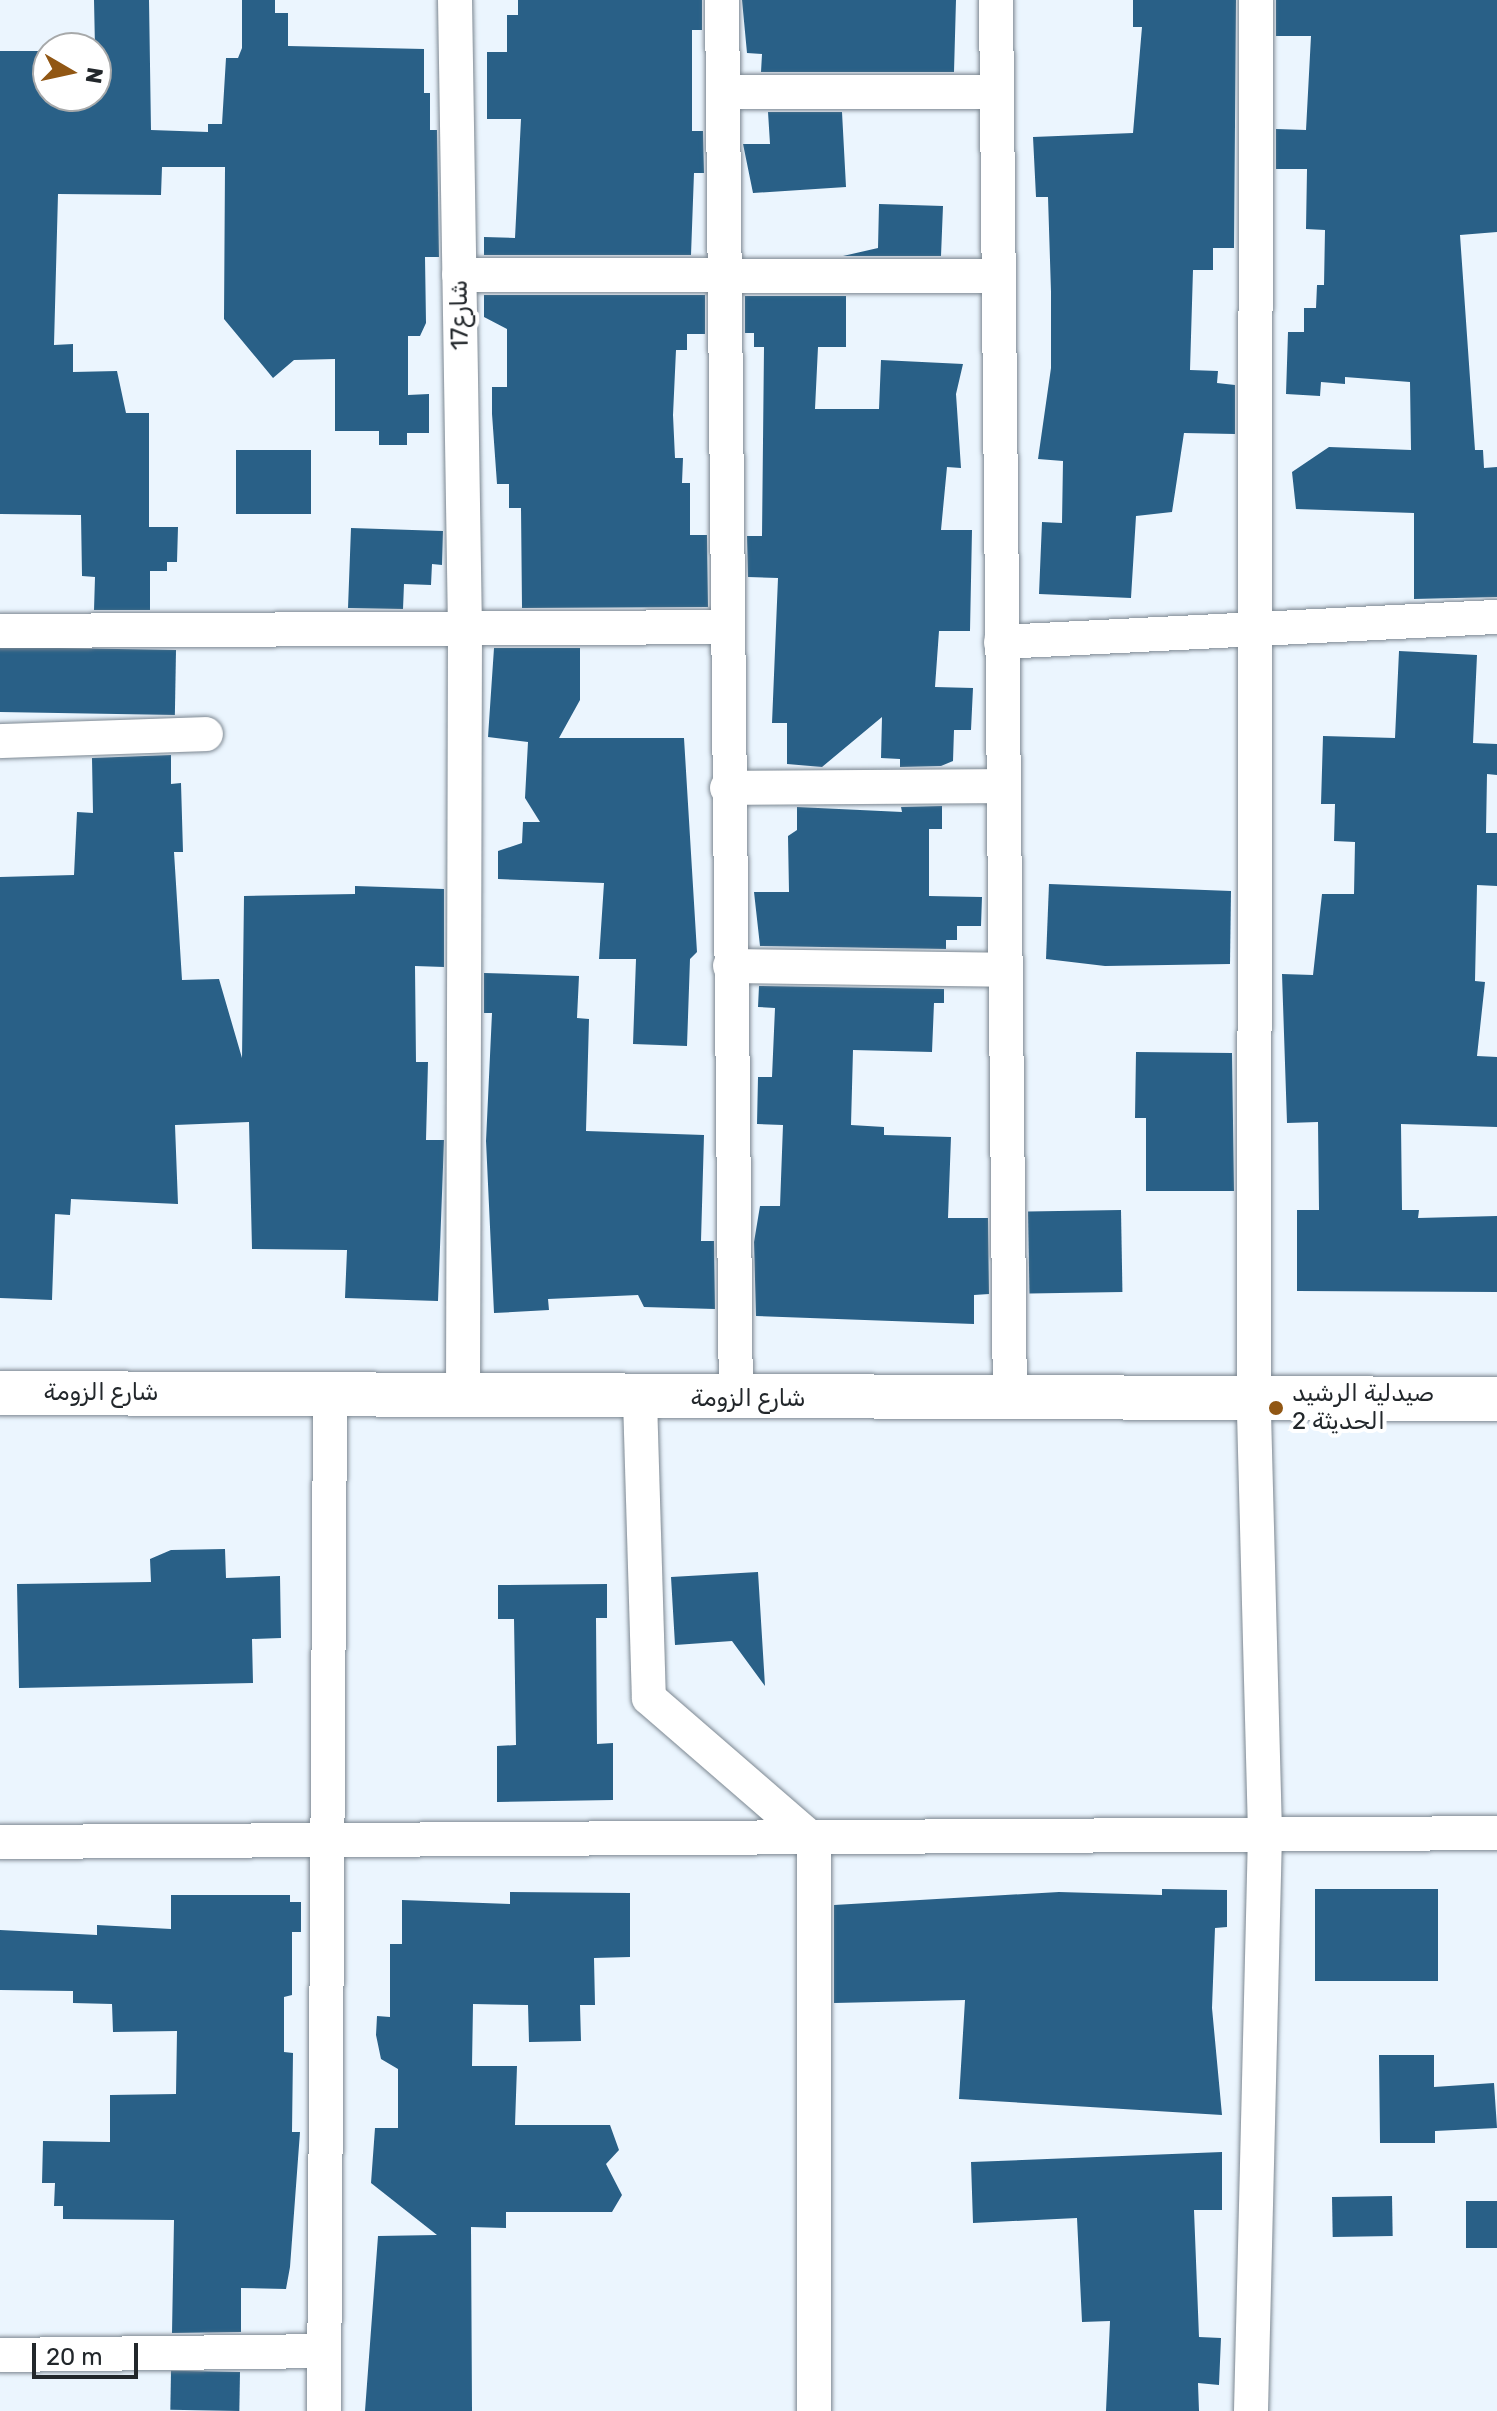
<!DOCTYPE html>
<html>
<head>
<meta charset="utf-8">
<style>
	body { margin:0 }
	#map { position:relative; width:1497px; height:2411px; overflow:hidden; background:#ebf5fe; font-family:Rubik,"Noto Naskh Arabic",sans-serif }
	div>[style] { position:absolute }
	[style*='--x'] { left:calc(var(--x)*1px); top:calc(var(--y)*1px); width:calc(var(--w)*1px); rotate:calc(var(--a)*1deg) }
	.building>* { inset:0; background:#296087; transform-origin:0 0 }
	.roads { filter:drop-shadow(0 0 2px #7c8791) drop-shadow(0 0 2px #7c8791) }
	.street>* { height:34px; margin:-17px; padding:0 17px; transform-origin:17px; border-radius:17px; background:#fff }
	.secondary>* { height:44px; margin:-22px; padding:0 22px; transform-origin:22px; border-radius:22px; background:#fff }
	.dots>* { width:22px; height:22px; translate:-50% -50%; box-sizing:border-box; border:4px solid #fff; border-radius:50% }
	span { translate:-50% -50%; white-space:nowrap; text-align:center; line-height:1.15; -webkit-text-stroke:8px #fff; paint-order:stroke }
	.street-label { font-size:24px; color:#22272b }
	.poi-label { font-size:24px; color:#22272b }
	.left { translate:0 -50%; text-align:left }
	.north { position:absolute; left:32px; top:32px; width:80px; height:80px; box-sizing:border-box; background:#fff; border:2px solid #a7a9aa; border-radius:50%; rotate:99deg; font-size:22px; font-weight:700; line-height:32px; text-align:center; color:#22272b }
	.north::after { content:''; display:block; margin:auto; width:28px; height:36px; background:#915714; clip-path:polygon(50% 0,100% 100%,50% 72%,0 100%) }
	.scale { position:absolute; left:32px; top:2343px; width:106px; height:36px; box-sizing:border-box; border:4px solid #22272b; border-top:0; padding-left:10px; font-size:24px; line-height:28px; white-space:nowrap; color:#22272b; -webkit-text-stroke:6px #fff; paint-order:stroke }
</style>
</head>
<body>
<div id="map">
	<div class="building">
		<div style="clip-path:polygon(94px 0,149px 0,151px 130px,208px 132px,208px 124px,222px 124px,226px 58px,238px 58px,242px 48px,242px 0,275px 0,275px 13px,288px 13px,288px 46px,424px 49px,424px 93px,430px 93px,430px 130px,437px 130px,439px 257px,425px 257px,426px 323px,420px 336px,408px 336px,408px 395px,429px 394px,429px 433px,407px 433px,407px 445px,379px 445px,379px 431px,335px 431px,335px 359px,294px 360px,273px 378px,224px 319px,225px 167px,162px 167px,161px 195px,58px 194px,54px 345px,73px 344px,73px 372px,117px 371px,126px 413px,149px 413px,149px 527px,178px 527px,177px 562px,167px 562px,167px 571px,150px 571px,150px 610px,94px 610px,95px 577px,82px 576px,81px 515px,0 514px,0 51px,48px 51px,48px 96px,96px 96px)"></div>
		<div style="clip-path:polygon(518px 0,702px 0,702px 30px,692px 30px,692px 131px,703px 131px,704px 173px,694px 173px,691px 255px,484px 255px,484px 237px,515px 238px,521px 119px,487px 119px,487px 52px,507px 52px,507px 15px,518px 15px)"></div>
		<div style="clip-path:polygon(742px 0,956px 0,954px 72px,761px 72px,762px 54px,747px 53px)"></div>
		<div style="clip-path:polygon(1133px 0,1236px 0,1234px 248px,1213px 248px,1213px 270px,1193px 270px,1190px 370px,1218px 371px,1217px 383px,1235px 385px,1235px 434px,1184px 433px,1172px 512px,1136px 516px,1131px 598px,1039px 594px,1042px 522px,1062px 523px,1063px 461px,1038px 459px,1051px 368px,1051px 292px,1048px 197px,1036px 197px,1033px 137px,1133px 133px,1142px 27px,1133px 27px)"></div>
		<div style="clip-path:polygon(1276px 0,1497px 0,1497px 232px,1460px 235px,1475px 450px,1483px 450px,1484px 468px,1497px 467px,1497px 597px,1414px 599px,1414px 513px,1296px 509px,1292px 472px,1329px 447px,1411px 450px,1410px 382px,1345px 377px,1345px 384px,1321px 382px,1320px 396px,1286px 394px,1288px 332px,1304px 332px,1304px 308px,1316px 308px,1317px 285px,1324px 285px,1325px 230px,1306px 229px,1307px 169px,1276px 169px,1276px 129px,1306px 130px,1311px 36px,1276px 36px)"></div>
		<div style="clip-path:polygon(768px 112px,842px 112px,846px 187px,753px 193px,743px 144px,770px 144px)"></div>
		<div style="clip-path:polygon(879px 204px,943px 206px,941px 256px,843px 256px,878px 248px)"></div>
		<div style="clip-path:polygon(484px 295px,705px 295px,705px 334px,687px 334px,687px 350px,676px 350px,673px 415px,675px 458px,683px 458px,682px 483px,690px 483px,690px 535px,707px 535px,708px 607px,522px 608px,521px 508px,509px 508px,509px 484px,497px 484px,492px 414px,492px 387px,507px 387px,507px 329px,484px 317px)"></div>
		<div style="clip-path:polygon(745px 296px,846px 296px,846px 347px,818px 347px,815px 409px,879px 409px,881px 360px,963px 364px,956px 394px,961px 468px,947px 467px,941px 530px,972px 530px,970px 631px,939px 631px,935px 687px,973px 688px,971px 730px,954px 730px,953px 761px,941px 766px,900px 767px,900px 759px,881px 758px,882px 717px,822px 767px,787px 764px,787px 723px,772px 723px,778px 578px,748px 577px,747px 536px,762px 536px,764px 347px,754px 347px,754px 333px,745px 333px)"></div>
		<div style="left:236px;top:450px;width:75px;height:64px"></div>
		<div style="clip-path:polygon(351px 528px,443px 531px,442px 565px,432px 564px,431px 585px,404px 584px,403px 609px,348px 608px)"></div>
		<div style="clip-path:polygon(494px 648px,580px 648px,580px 700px,559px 738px,684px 738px,697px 952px,690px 959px,687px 1046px,633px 1044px,636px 959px,599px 959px,604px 883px,498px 879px,498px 851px,522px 843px,523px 822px,540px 822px,525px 798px,528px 742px,488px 737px)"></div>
		<div style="left:176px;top:650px;width:65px;height:176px;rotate:91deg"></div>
		<div style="clip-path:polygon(1399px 651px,1477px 655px,1473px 743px,1497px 744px,1497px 775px,1487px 774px,1486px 833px,1497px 833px,1497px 886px,1477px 885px,1475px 981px,1485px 982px,1477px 1056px,1497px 1057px,1497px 1127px,1401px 1124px,1402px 1210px,1419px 1210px,1418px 1218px,1497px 1216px,1497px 1292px,1297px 1291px,1297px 1210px,1319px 1210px,1318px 1122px,1287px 1123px,1282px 974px,1313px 975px,1322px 894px,1354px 894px,1355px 842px,1334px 841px,1335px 804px,1321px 804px,1323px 736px,1395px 738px)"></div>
		<div style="clip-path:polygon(171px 755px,171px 784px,181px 783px,183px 852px,174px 852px,182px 980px,219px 979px,242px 1058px,244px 896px,355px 894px,355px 886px,444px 889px,444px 967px,415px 966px,416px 1062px,428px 1062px,426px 1140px,444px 1140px,438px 1301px,345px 1298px,347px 1250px,252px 1249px,249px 1122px,175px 1125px,178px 1204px,71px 1199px,70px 1215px,55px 1214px,52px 1300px,0 1298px,0 877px,74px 875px,77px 812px,93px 813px,92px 758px)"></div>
		<div style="clip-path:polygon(942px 806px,942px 829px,929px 829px,929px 896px,982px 897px,981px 926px,957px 926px,957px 940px,946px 940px,946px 949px,760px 946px,754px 892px,789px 892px,788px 836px,797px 830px,797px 807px,902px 812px,901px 807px)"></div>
		<div style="clip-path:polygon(1049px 884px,1231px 891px,1230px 964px,1105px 966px,1046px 959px)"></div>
		<div style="clip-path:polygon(484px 973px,579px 976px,577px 1018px,589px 1019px,586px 1131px,704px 1135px,701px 1241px,714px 1241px,715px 1309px,644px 1307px,638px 1295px,548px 1299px,549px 1310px,494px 1313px,486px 1141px,492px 1013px,484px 1013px)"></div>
		<div style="clip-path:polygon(759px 986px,944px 989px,944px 1003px,934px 1003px,932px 1052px,853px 1050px,851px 1125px,884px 1127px,884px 1135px,951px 1137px,948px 1218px,988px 1218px,989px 1294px,974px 1295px,974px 1324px,756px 1316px,754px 1242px,760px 1206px,780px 1206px,783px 1125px,757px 1124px,758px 1077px,772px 1077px,775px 1008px,758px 1007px)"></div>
		<div style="clip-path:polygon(1136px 1052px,1232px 1053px,1234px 1191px,1146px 1191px,1146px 1118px,1135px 1118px)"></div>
		<div style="left:1121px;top:1210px;width:82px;height:93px;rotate:89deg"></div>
		<div style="clip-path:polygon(225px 1549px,226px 1578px,280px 1576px,281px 1638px,252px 1639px,253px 1683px,19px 1688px,17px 1584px,151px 1582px,150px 1559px,171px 1550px)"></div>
		<div style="clip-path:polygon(758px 1572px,765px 1686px,732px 1641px,675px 1645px,671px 1577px)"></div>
		<div style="clip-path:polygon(607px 1584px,607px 1618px,596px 1618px,597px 1744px,613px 1743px,613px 1800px,497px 1802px,497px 1746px,516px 1745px,514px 1619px,498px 1619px,498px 1585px)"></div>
		<div style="clip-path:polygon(1162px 1889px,1227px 1890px,1227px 1927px,1215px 1928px,1212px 2008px,1222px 2115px,959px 2099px,965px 2000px,834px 2003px,834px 1905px,1059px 1892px,1162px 1895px)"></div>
		<div style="left:1315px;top:1889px;width:123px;height:92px"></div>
		<div style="clip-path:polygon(510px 1892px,630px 1893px,630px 1957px,594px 1958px,595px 2005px,580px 2005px,581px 2041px,529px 2042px,528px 2005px,473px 2004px,472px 2066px,517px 2066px,515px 2125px,610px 2125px,619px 2150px,606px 2164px,622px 2195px,612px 2212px,506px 2212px,506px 2228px,471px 2227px,472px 2411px,365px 2411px,378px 2236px,437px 2235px,371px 2183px,375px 2128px,398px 2128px,398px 2069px,381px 2059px,376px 2035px,377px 2016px,390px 2017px,390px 1944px,402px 1944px,402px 1900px,510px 1904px)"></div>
		<div style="clip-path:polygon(171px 1895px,290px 1895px,290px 1902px,301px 1902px,301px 1932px,292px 1932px,292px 1995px,284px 1997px,284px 2052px,293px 2053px,292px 2132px,300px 2132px,290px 2267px,286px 2289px,241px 2288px,241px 2332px,172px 2333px,174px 2220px,63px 2219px,63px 2206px,54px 2206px,55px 2183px,42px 2183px,43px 2141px,110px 2142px,110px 2095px,176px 2094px,177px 2031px,113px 2032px,112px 2004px,73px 2003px,73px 1991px,0 1990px,0 1930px,97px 1935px,97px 1925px,171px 1929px)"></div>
		<div style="clip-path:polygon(1379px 2055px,1434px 2055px,1434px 2087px,1494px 2083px,1497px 2128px,1435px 2131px,1435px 2143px,1380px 2143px)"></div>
		<div style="clip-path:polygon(1222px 2152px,1222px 2210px,1194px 2210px,1199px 2337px,1221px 2338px,1219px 2385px,1198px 2383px,1199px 2411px,1106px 2411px,1110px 2321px,1082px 2322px,1077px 2218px,973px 2223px,971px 2162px)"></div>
		<div style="left:1392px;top:2196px;width:40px;height:60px;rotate:89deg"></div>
		<div style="left:1497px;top:2201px;width:47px;height:31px;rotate:90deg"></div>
		<div style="left:240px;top:2372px;width:39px;height:69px;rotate:91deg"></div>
	</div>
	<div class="roads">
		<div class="street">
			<div style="--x:455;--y:0;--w:631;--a:89.09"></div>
			<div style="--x:465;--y:631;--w:764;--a:90.15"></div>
			<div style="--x:722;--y:0;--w:1398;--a:89.43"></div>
			<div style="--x:996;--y:0;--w:1401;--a:89.43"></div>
			<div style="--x:724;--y:92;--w:269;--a:0"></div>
			<div style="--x:459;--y:275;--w:537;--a:0.11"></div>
			<div style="--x:0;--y:631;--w:728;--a:-0.31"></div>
			<div style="--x:1001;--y:642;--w:497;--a:-2.9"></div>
			<div style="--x:0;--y:741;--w:206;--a:-1.9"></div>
			<div style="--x:727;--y:788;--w:272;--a:-0.4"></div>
			<div style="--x:730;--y:966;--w:274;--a:0.8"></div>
			<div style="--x:640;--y:1399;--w:299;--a:88.3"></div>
			<div style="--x:649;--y:1698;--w:218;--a:40.9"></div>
			<div style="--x:814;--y:1841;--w:570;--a:90"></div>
			<div style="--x:0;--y:1842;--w:1497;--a:-0.34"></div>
			<div style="--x:0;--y:2355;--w:324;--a:-0.7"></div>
			<div style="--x:324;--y:2411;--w:1018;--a:-89.66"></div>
			<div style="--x:1251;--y:2411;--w:578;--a:-88.61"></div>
			<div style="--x:1265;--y:1833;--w:431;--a:-91.5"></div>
			<div style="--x:1254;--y:1402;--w:1402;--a:-89.92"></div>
		</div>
		<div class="secondary">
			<div style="--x:0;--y:1393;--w:1497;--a:0.23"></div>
		</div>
	</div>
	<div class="dots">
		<div style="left:1276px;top:1408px;background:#915714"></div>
	</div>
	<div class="street-label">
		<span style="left:460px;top:315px;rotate:-91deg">شارع17</span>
		<span style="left:101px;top:1393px">شارع الزومة</span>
		<span style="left:748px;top:1399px">شارع الزومة</span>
	</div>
	<div class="poi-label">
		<span class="left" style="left:1292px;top:1408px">صيدلية الرشيد<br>الحديثة 2</span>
	</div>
	<div class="north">N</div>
	<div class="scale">20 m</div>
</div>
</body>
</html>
